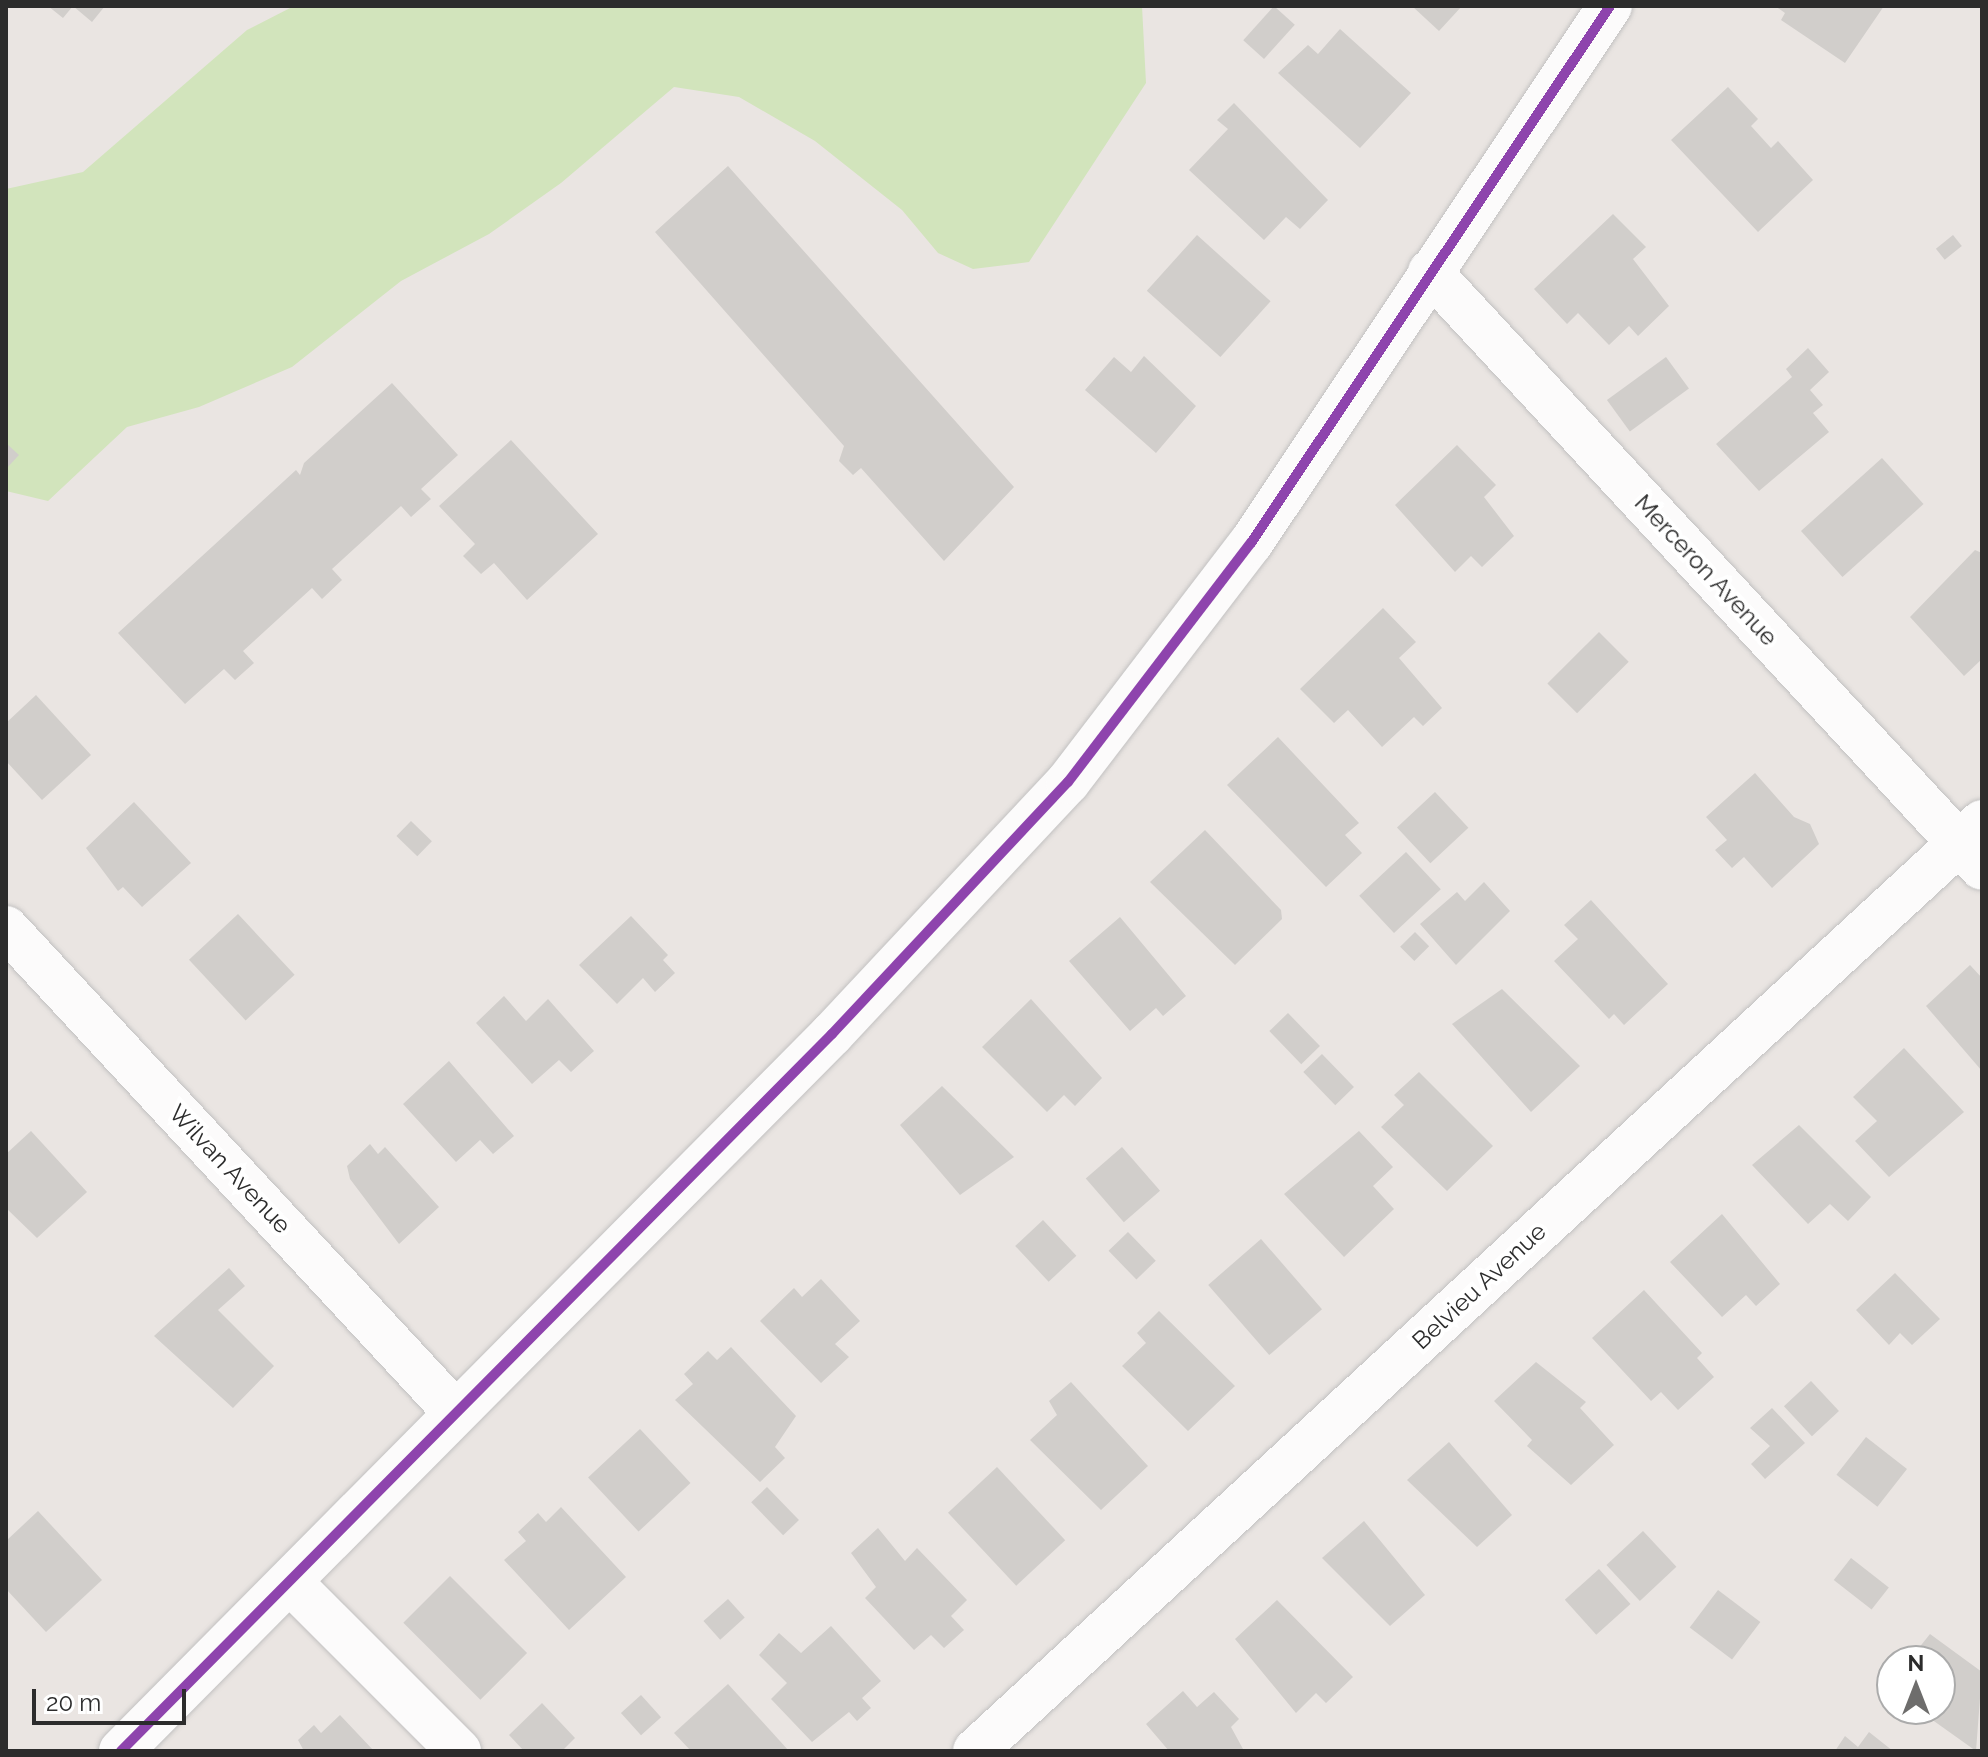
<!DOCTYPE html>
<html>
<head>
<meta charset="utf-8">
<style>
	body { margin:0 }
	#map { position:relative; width:1988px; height:1757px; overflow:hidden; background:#eae5e2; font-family:Raleway,sans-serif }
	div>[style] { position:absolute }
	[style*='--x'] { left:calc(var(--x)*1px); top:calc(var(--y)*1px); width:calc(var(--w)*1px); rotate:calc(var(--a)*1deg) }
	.green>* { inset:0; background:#d2e4bc }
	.building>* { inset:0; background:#d1cecb; transform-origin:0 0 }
	.roads { filter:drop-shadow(0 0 2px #c2c1c1) drop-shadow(0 0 2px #c2c1c1) }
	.street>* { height:44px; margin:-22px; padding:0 22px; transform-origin:22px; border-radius:22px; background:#fcfbfb }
	.secondary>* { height:44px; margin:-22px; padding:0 22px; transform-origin:22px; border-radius:22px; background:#fcfbfb }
	.bus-1>* { height:10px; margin:-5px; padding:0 5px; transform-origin:5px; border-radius:5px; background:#8e44ad }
	span { translate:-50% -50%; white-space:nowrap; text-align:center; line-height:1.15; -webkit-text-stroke:8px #fff; paint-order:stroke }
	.street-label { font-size:24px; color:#2c2c2c }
	.frame { position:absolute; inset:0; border:8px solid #2c2c2c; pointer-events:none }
	.north { position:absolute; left:1876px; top:1645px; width:80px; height:80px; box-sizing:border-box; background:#fff; border:2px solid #ababab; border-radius:50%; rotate:0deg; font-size:22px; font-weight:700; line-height:32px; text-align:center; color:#2c2c2c }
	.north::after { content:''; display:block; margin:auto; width:28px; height:36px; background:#6e6d6c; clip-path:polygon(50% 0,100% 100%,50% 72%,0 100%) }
	.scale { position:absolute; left:32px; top:1689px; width:154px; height:36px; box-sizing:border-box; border:4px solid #2c2c2c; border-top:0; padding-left:10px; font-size:24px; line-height:28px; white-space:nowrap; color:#2c2c2c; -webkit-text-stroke:6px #fff; paint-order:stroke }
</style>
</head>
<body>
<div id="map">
	<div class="green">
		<div style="clip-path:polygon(294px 6px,1142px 6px,1146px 83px,1029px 262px,973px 269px,938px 253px,902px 210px,815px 141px,739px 97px,674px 87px,561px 183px,489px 234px,401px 281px,292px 367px,199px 407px,127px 427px,48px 501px,6px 491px,6px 189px,83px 172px,247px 30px)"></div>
	</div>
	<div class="building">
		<div style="clip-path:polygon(48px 6px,105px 6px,92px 22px,73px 6px,63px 18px)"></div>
		<div style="left:1274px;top:6px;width:28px;height:46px;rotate:42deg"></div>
		<div style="clip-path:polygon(1412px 6px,1462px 6px,1439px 31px)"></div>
		<div style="clip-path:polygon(1775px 6px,1884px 6px,1845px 63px,1781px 20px,1785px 13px)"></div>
		<div style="clip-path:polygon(1340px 29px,1411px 93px,1360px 148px,1278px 73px,1308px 45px,1318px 54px)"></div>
		<div style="clip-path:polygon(1728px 87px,1758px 119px,1751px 126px,1771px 148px,1778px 141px,1813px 180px,1758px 232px,1671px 140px)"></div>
		<div style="clip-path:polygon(1234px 103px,1328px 200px,1300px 229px,1286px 217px,1264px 240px,1189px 170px,1228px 129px,1217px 120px)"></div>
		<div style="clip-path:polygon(728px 166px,1014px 487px,944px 561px,861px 468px,853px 475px,839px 461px,844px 446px,655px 232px)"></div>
		<div style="clip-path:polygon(1613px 214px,1646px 247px,1633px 259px,1669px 306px,1638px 336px,1629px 326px,1609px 345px,1578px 313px,1567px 324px,1534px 289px)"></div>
		<div style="left:1197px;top:235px;width:99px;height:75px;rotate:42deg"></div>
		<div style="left:1953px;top:235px;width:14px;height:22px;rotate:51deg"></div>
		<div style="clip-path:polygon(1808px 348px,1829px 372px,1810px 390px,1823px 405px,1813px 413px,1829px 432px,1759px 491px,1716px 444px,1792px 377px,1786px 369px)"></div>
		<div style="clip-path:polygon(1144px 356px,1196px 406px,1156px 453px,1085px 390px,1114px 357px,1131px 372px)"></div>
		<div style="left:1666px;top:357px;width:39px;height:73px;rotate:54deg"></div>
		<div style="clip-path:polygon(392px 383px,458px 455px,421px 489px,431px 499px,411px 517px,401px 506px,332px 569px,342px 580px,322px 599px,312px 588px,243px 651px,254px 663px,235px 680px,224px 669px,185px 704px,118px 633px,296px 470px,300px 475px,304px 463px)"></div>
		<div style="clip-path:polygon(511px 440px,598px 534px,527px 600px,494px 563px,481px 574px,463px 556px,475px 544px,439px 506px)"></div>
		<div style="clip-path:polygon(6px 443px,19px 455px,6px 469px)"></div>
		<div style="clip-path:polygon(1457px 445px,1496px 485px,1484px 497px,1514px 536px,1482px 567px,1471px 556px,1455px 572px,1395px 505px)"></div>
		<div style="left:1882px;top:458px;width:62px;height:109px;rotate:48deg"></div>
		<div style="clip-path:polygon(1975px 550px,1982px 553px,1982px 659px,1964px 676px,1910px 617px)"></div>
		<div style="clip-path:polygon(1383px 608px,1416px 642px,1399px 658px,1442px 708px,1423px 726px,1414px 717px,1382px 747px,1348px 710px,1334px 723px,1300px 689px)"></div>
		<div style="left:1599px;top:632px;width:42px;height:73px;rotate:45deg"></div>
		<div style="clip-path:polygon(36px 695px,91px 755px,42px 800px,6px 761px,6px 723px)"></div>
		<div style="clip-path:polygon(1278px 737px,1359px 823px,1345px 835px,1362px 853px,1326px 887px,1227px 785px)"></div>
		<div style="clip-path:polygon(1755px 773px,1794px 817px,1810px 824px,1819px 844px,1772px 888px,1744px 857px,1732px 868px,1715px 850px,1727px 840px,1706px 817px)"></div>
		<div style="left:1435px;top:792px;width:49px;height:52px;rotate:47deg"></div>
		<div style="clip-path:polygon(134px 802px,191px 863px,142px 907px,123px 887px,118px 891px,86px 848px)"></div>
		<div style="left:411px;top:821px;width:29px;height:21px;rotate:44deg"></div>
		<div style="clip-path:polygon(1205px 830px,1281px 910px,1282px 919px,1235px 965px,1150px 882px)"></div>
		<div style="left:1406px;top:852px;width:51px;height:64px;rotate:47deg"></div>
		<div style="clip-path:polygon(1484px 882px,1510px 911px,1456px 965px,1420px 924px,1457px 892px,1465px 901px)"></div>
		<div style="clip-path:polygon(1591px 900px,1668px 984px,1624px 1025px,1614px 1014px,1609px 1019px,1554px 961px,1578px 939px,1564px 925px)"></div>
		<div style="left:238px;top:914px;width:83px;height:67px;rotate:47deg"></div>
		<div style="clip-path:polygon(631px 916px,668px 955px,663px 960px,675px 973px,655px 992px,643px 978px,617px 1004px,579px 965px)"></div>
		<div style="clip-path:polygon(1120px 917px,1186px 996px,1163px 1016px,1156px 1008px,1130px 1031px,1069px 961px)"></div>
		<div style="left:1415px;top:932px;width:20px;height:21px;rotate:45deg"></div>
		<div style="clip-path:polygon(1970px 965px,1982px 978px,1982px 1071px,1926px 1006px)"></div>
		<div style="clip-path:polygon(1502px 989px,1580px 1066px,1531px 1112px,1452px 1024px)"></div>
		<div style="clip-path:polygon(504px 996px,526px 1021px,548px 999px,594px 1051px,571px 1072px,559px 1060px,532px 1084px,476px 1023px)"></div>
		<div style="clip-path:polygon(1031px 999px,1102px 1078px,1075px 1106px,1064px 1095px,1047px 1112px,982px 1047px)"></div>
		<div style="left:1288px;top:1013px;width:46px;height:26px;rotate:46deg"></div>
		<div style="clip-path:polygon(1904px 1048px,1964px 1112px,1889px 1177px,1855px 1141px,1877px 1121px,1853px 1097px)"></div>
		<div style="left:1322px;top:1054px;width:46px;height:26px;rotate:46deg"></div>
		<div style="clip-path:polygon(449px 1061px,514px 1136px,493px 1154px,480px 1140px,456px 1162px,403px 1104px)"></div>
		<div style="clip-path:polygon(1419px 1072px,1493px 1146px,1447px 1191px,1381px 1127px,1404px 1105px,1394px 1095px)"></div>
		<div style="clip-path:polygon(942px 1086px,1014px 1157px,960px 1195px,900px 1125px)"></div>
		<div style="clip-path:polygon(1799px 1125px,1871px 1197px,1848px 1221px,1830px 1204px,1808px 1224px,1752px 1165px)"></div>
		<div style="clip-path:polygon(31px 1131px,87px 1192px,37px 1238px,6px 1208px,6px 1154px)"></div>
		<div style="clip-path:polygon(1359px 1131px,1393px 1167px,1373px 1186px,1394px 1209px,1344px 1257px,1284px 1194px)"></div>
		<div style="clip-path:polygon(370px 1144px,378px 1154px,385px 1147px,439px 1207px,399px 1244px,350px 1179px,347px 1166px)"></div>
		<div style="left:1122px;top:1147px;width:58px;height:48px;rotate:49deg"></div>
		<div style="clip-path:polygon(1722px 1214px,1780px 1284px,1756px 1306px,1746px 1295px,1722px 1317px,1670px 1262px)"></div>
		<div style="left:1043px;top:1220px;width:49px;height:38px;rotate:47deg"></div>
		<div style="left:1128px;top:1232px;width:40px;height:27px;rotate:46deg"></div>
		<div style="left:1261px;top:1239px;width:93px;height:70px;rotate:49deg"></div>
		<div style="clip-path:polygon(229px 1268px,245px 1286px,218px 1310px,274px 1366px,233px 1408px,154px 1336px)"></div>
		<div style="clip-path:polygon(1895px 1273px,1940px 1319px,1912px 1345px,1900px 1333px,1889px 1345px,1856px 1310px)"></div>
		<div style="clip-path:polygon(821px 1279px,860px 1321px,835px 1344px,849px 1357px,821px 1383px,760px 1321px,794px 1288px,802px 1297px)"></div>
		<div style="clip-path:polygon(1644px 1290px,1702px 1353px,1697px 1358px,1714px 1377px,1678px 1410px,1661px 1392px,1651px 1401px,1592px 1338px)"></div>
		<div style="clip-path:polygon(1159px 1311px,1235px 1386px,1188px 1431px,1122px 1366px,1146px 1343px,1137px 1333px)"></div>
		<div style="clip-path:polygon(731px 1347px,796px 1416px,775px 1447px,785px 1458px,760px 1482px,675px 1400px,693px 1384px,684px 1374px,708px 1351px,717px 1360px)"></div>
		<div style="clip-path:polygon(1536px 1362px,1586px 1402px,1580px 1408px,1614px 1445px,1571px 1485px,1527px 1446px,1532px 1440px,1494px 1401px)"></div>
		<div style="left:1811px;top:1381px;width:41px;height:37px;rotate:47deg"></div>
		<div style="clip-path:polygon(1071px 1382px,1148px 1466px,1101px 1510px,1030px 1440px,1057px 1415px,1049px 1401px)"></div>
		<div style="clip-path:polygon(1772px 1408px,1805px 1443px,1765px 1479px,1751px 1464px,1770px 1446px,1750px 1428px)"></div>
		<div style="left:640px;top:1429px;width:74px;height:71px;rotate:47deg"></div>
		<div style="left:1866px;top:1437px;width:52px;height:48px;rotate:38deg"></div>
		<div style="clip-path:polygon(1449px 1442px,1512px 1515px,1477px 1547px,1407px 1480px)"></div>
		<div style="left:997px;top:1467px;width:100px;height:67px;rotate:47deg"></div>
		<div style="left:767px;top:1487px;width:46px;height:22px;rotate:46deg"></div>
		<div style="clip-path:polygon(561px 1507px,626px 1577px,569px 1630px,504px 1560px,526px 1541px,518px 1532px,538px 1513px,546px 1522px)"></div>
		<div style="clip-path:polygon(38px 1511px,102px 1580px,46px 1632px,6px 1589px,6px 1541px)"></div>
		<div style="clip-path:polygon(1364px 1521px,1425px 1595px,1390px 1626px,1322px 1558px)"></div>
		<div style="clip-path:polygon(878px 1528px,905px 1561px,917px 1548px,967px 1600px,951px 1616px,964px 1630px,944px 1648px,931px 1635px,914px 1650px,865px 1598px,876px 1587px,851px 1553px)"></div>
		<div style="left:1643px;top:1531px;width:49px;height:50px;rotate:47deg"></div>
		<div style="left:1851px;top:1558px;width:48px;height:28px;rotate:38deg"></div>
		<div style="left:1599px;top:1569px;width:47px;height:46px;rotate:48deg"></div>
		<div style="left:450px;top:1576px;width:109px;height:66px;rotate:45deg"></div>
		<div style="left:1718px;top:1590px;width:53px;height:47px;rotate:37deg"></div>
		<div style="left:728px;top:1599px;width:25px;height:33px;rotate:48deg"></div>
		<div style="clip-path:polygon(1277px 1600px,1353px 1677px,1326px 1703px,1316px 1693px,1296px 1713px,1235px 1639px)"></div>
		<div style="clip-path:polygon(831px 1626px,881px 1681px,862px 1698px,871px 1708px,857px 1721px,849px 1712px,812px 1742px,771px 1699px,787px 1683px,759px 1655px,779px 1633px,801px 1653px)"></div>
		<div style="clip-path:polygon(1930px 1634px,1982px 1672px,1976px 1751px,1917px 1709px,1940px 1709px,1940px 1661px,1910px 1659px)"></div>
		<div style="clip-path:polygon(728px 1684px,789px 1751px,691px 1751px,674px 1733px)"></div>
		<div style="clip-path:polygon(1183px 1691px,1197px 1707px,1214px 1692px,1239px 1719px,1231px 1727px,1243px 1749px,1169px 1751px,1146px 1724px)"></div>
		<div style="left:641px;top:1695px;width:30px;height:27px;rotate:48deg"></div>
		<div style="clip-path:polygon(542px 1703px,575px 1738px,562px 1751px,524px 1751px,509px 1735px)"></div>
		<div style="clip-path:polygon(340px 1715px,374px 1751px,304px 1751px,298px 1740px,314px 1725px,321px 1733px)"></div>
		<div style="clip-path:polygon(1869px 1732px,1893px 1751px,1835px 1751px,1845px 1736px,1858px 1747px)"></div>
	</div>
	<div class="roads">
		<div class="street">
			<div style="--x:1430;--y:272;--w:812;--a:47.19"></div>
			<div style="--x:6;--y:928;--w:659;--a:47.15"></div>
			<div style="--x:290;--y:1582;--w:239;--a:45"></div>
			<div style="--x:975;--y:1751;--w:1370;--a:-42.69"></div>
		</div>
		<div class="secondary">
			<div style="--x:121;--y:1751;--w:1010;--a:-45.24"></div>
			<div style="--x:832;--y:1034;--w:345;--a:-46.9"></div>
			<div style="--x:1068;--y:782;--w:301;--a:-52.6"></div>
			<div style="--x:1251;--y:543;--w:646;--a:-56.24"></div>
		</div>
	</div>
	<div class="bus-1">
		<div style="--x:121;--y:1751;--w:1010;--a:-45.24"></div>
		<div style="--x:832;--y:1034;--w:345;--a:-46.9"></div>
		<div style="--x:1068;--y:782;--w:301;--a:-52.6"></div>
		<div style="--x:1251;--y:543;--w:646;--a:-56.24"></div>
	</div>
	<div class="street-label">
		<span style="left:1706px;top:570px;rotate:47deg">Merceron Avenue</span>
		<span style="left:230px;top:1169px;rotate:47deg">Wilvan Avenue</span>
		<span style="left:1479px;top:1286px;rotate:-43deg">Belvieu Avenue</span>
	</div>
	<div class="frame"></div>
	<div class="north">N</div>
	<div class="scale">20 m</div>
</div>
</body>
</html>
